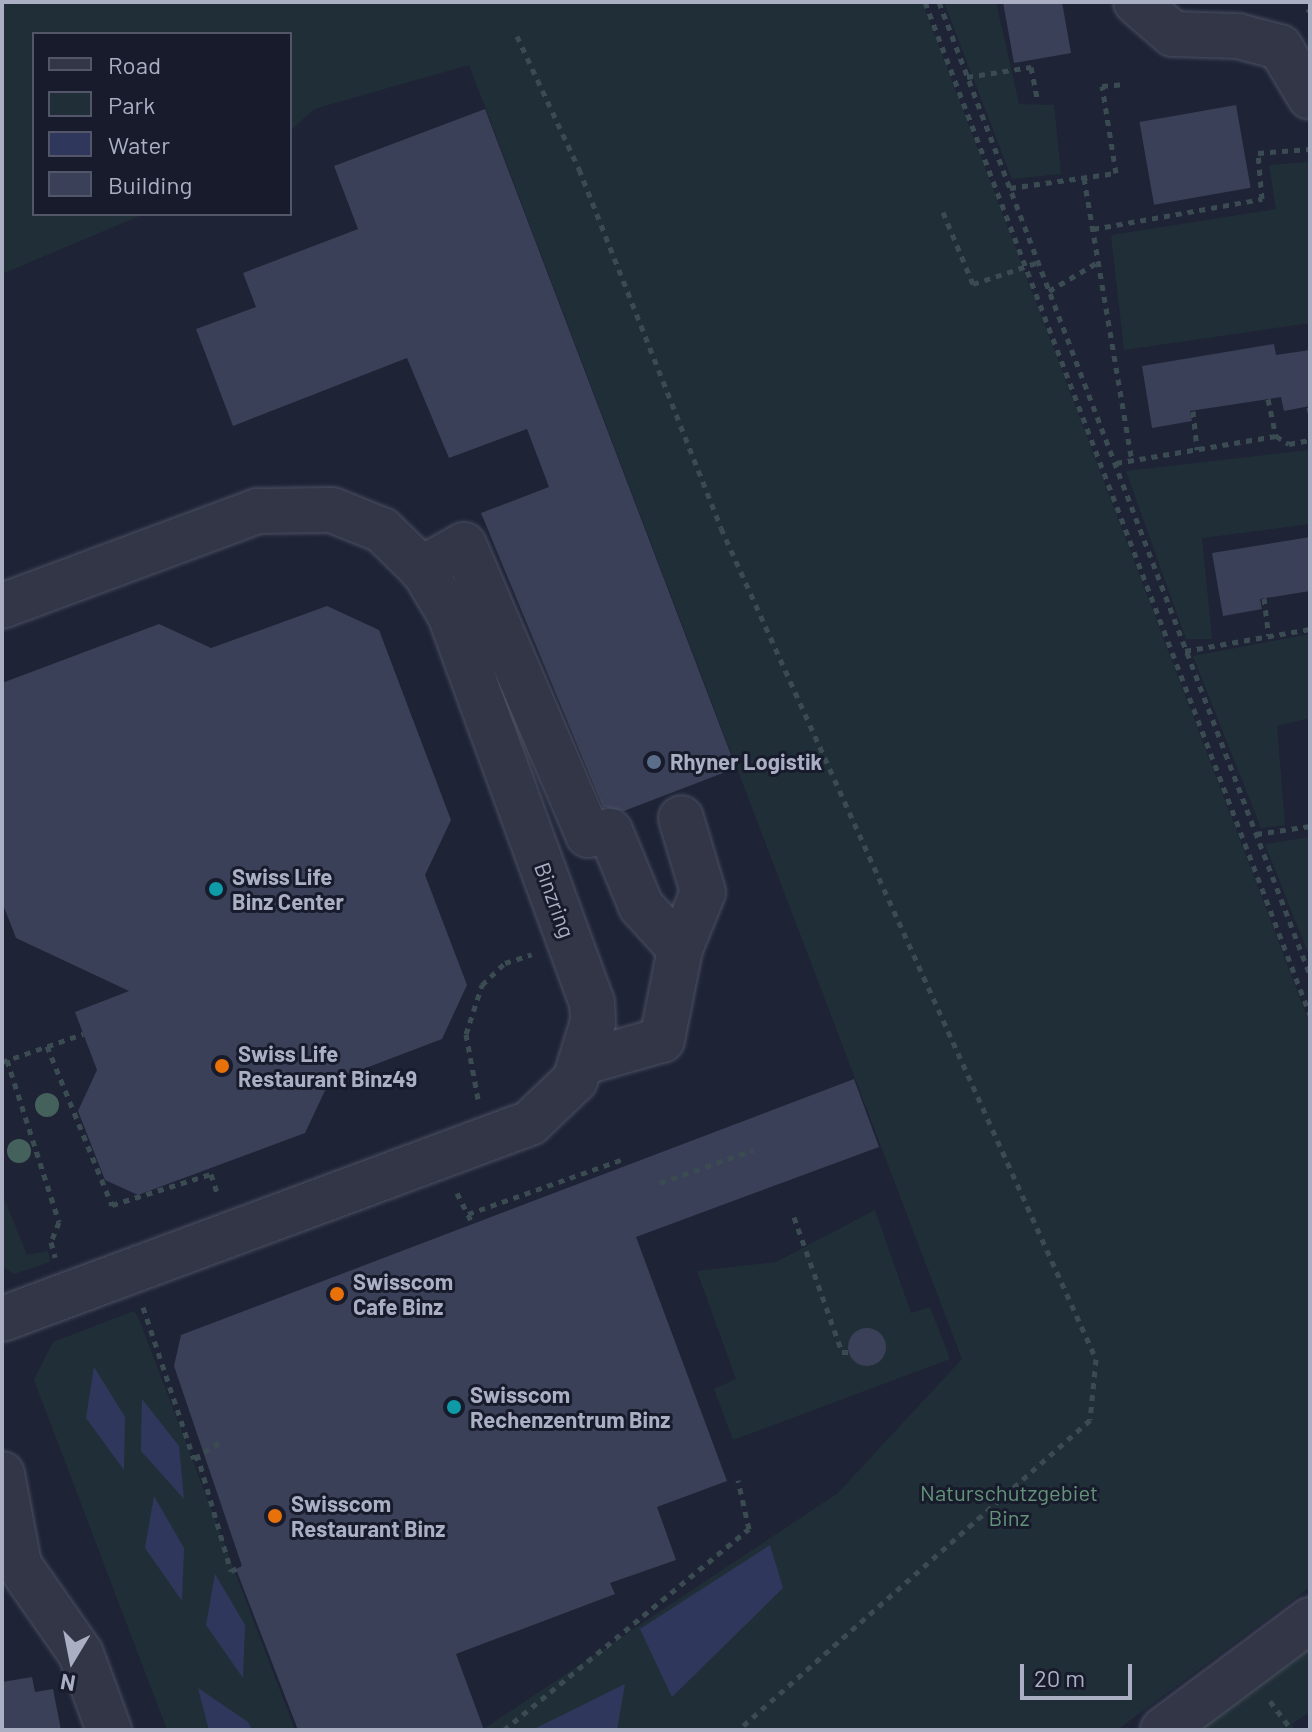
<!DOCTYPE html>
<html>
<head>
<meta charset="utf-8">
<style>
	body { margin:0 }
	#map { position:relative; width:1312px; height:1732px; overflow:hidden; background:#1e2336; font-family:Barlow,sans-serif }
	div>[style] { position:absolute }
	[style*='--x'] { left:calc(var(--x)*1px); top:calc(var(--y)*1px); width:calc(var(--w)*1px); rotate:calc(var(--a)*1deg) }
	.green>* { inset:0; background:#202f37 }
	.water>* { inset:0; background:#2f385c }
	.building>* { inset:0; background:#3a4057; transform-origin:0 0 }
	.round { border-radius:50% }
	.path>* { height:5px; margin-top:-2.5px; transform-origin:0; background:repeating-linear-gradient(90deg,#3b4b52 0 6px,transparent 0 12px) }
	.roads { filter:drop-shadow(0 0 2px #4c5062) drop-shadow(0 0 2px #4c5062) }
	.minor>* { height:44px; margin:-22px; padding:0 22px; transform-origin:22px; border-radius:22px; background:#323646 }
	.trees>* { width:24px; height:24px; margin:-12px; border-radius:50%; background:#44615b }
	.dots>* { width:22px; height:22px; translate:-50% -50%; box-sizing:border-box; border:4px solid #181b2b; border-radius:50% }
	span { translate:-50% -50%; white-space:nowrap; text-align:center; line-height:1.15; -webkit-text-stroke:6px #181b2b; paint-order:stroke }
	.poi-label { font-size:22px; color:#abafc4; font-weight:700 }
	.left { translate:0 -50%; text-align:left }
	.street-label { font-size:22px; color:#abafc4 }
	.park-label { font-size:22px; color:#639479 }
	.frame { position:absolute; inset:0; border:4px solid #abafc4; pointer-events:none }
	.legend { position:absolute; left:32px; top:32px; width:260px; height:184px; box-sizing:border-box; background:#181b2b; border:2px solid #535668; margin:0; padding:10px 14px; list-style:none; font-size:24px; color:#abafc4 }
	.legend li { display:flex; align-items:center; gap:16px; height:40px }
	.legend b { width:40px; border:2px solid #535668 }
	.north { position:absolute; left:32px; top:1620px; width:80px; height:80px; -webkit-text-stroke:6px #181b2b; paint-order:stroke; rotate:190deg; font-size:22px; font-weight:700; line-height:32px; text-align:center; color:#abafc4 }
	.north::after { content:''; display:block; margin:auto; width:28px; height:36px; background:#abafc4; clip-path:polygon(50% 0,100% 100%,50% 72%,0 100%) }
	.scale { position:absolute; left:1020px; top:1664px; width:112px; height:36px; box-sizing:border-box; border:4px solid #abafc4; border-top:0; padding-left:10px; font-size:24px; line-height:28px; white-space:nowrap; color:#abafc4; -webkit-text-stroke:6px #181b2b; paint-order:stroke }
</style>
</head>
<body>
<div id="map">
	<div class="green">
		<div style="clip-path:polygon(2px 2px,922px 2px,1310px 1025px,1310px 1587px,1117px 1730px,482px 1730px,838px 1493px,962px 1359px,469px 65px,314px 109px,290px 131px,290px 34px,34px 34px,34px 214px,144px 214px,2px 274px)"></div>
		<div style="clip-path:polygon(944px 2px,996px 2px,1019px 104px,1054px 105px,1061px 174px,1012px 179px)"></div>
		<div style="clip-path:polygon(1308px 162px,1310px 323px,1124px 350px,1111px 235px,1276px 209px,1269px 165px)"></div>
		<div style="clip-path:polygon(1310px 450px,1310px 524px,1202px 538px,1212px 639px,1186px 639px,1126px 471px)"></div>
		<div style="clip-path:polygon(1310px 634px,1310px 718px,1277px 726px,1285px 825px,1261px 828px,1193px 656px)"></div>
		<div style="clip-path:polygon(1310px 837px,1310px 958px,1265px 844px)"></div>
		<div style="clip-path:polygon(2px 1193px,27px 1255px,48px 1251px,50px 1262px,14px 1274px,2px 1266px)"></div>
		<div style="clip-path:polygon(875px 1210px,911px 1313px,930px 1307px,950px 1359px,733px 1440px,714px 1389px,736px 1379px,697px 1271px,776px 1262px)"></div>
		<div style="clip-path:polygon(134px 1311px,139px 1319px,295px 1730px,167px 1730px,34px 1380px,53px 1342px)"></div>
		<div style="clip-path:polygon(1310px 1637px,1310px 1712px,1292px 1724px,1294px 1730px,1184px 1730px)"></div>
	</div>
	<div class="water">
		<div style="clip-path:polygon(94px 1367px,125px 1417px,124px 1470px,86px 1418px)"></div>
		<div style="clip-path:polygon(142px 1399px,179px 1446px,184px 1499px,141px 1451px)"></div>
		<div style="clip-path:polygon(154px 1496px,184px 1548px,182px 1601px,145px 1548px)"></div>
		<div style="clip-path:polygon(770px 1545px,783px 1588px,672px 1697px,640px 1629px)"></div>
		<div style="clip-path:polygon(215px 1574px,245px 1625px,243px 1678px,206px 1625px)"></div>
		<div style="clip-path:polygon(625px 1684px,617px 1730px,532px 1730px)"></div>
		<div style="clip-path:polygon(198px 1688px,248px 1722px,252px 1730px,209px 1730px)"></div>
	</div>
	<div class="building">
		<div style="clip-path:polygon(1003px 2px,1062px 2px,1071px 53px,1014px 63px)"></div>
		<div style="left:1236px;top:105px;width:84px;height:98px;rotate:80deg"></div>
		<div style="clip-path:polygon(485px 109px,736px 768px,624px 811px,603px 807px,481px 513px,549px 487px,527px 429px,449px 458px,407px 358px,233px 426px,196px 329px,256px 307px,243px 273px,358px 229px,334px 166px)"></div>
		<div style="clip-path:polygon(1274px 344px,1276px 355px,1310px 350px,1310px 406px,1284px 411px,1281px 397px,1190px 411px,1192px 421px,1152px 428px,1142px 366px)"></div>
		<div style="clip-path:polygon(1310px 537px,1310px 591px,1260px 599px,1262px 609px,1223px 616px,1212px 553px)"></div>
		<div style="clip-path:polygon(327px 606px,379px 630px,451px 820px,425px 875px,467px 985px,442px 1039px,329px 1082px,305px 1133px,138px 1195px,105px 1180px,78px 1111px,97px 1070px,75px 1012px,129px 991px,16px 938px,2px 902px,2px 683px,159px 624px,211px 648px)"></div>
		<div style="clip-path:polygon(854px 1079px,879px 1147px,636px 1237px,727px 1481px,657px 1507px,676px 1560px,610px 1583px,615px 1594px,456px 1654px,484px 1730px,298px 1730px,236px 1569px,242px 1566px,174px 1366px,181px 1335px)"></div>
		<div class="round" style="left:848px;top:1328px;width:38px;height:38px"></div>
		<div style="clip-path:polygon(32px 1677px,35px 1692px,53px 1689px,61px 1730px,2px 1730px,2px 1682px)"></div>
	</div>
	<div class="path">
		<div style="--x:925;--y:2;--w:1084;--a:69.19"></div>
		<div style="--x:939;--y:2;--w:1041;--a:69.13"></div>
		<div style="--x:1307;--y:12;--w:4;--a:-34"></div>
		<div style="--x:517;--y:36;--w:147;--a:65"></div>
		<div style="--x:579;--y:169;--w:386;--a:68.4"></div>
		<div style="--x:721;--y:528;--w:912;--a:65.71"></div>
		<div style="--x:1096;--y:1359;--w:61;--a:95.6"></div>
		<div style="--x:1090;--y:1420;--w:469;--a:138.6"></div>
		<div style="--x:967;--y:77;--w:65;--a:-8.9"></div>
		<div style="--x:1031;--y:67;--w:33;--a:79"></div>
		<div style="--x:1084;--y:178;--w:287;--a:80.4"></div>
		<div style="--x:1010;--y:188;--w:107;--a:-8.1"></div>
		<div style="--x:1116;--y:173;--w:88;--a:-99.1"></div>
		<div style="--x:1102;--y:86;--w:21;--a:-5"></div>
		<div style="--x:943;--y:212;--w:78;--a:67.4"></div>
		<div style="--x:973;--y:284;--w:70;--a:-18.4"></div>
		<div style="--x:1093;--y:229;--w:172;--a:-10.1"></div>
		<div style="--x:1262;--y:199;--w:46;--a:-95"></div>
		<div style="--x:1258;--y:153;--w:52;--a:-4.4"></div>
		<div style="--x:1049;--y:291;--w:57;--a:-30.6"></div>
		<div style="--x:1268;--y:399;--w:38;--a:78"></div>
		<div style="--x:1309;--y:407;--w:5;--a:79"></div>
		<div style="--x:1193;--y:411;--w:39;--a:84"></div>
		<div style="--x:1116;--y:463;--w:162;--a:-9.6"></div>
		<div style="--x:1276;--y:436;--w:15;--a:32"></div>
		<div style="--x:1289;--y:444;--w:21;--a:-11"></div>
		<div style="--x:1264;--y:598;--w:38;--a:83"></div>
		<div style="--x:1185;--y:651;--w:127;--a:-10"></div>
		<div style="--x:1256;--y:834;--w:55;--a:-8.4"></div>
		<div style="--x:47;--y:1046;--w:172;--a:67.8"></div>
		<div style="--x:112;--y:1205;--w:104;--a:-17.4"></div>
		<div style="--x:211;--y:1174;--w:23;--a:72"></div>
		<div style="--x:7;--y:1060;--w:170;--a:72.2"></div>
		<div style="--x:59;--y:1222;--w:22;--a:112"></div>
		<div style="--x:51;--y:1242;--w:16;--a:75"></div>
		<div style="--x:2;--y:1062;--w:86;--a:-19.1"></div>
		<div style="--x:478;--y:1099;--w:66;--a:-100.5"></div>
		<div style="--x:466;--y:1034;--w:52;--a:-71.9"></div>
		<div style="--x:482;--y:985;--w:32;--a:-44"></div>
		<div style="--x:505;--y:963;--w:28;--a:-18"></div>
		<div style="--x:660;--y:1183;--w:99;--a:-19.5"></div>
		<div style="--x:457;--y:1193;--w:31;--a:63"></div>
		<div style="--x:468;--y:1214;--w:164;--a:-19.5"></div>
		<div style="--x:794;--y:1217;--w:143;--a:70.4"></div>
		<div style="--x:842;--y:1352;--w:7;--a:0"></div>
		<div style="--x:143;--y:1307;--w:160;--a:71.5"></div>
		<div style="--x:194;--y:1459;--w:31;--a:-33"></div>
		<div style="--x:197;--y:1454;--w:122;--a:73.8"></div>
		<div style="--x:231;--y:1571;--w:12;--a:-24"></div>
		<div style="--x:1270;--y:1701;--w:36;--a:53"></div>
		<div style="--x:504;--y:1730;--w:317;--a:-39.4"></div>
		<div style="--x:749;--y:1529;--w:50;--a:-102.7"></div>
	</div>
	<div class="roads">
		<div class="minor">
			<div style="--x:1136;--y:2;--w:49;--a:40.9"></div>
			<div style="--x:1173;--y:34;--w:65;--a:1.8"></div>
			<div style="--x:1238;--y:36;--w:43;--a:14.7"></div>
			<div style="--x:1280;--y:47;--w:58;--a:59"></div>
			<div style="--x:421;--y:569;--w:49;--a:-29.2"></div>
			<div style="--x:464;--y:545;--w:315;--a:66.8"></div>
			<div style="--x:588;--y:835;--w:22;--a:-10"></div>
			<div style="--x:610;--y:831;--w:81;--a:67.5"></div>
			<div style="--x:641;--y:906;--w:58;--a:47.8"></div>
			<div style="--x:2;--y:606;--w:273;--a:-20.4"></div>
			<div style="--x:258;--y:511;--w:74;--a:-0.8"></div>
			<div style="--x:332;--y:510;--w:54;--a:21.8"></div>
			<div style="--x:382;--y:530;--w:59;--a:44.3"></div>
			<div style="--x:424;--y:571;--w:51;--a:59.4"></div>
			<div style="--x:450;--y:615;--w:412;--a:69.9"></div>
			<div style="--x:592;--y:1002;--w:20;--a:87"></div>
			<div style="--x:593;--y:1022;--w:61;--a:107.2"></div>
			<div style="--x:575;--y:1080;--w:62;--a:136.3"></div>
			<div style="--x:530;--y:1123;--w:563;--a:159.63"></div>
			<div style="--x:584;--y:1062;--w:81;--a:-15.8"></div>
			<div style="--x:662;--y:1040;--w:93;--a:-78.8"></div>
			<div style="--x:680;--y:949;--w:61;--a:-68"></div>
			<div style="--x:703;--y:892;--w:77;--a:-106.6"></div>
			<div style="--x:2;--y:1474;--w:93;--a:79.4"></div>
			<div style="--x:19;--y:1565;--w:108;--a:55.1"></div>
			<div style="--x:81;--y:1654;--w:81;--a:69.8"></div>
			<div style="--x:1163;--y:1730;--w:184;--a:-36.8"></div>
		</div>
	</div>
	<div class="trees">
		<div style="left:47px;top:1105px"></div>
		<div style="left:19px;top:1151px"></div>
	</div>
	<div class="dots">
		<div style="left:654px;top:762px;background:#5c6f8a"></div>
		<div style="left:216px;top:889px;background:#0f9aa8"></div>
		<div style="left:222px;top:1066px;background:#e8710a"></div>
		<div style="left:337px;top:1294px;background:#e8710a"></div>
		<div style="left:454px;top:1407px;background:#0f9aa8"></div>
		<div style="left:275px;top:1516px;background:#e8710a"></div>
	</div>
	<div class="poi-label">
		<span class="left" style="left:670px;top:762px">Rhyner Logistik</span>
		<span class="left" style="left:232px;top:889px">Swiss Life<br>Binz Center</span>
		<span class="left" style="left:238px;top:1066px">Swiss Life<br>Restaurant Binz49</span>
		<span class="left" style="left:353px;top:1294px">Swisscom<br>Cafe Binz</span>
		<span class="left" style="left:470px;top:1407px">Swisscom<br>Rechenzentrum Binz</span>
		<span class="left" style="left:291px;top:1516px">Swisscom<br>Restaurant Binz</span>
	</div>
	<div class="street-label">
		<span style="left:555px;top:900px;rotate:70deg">Binzring</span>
	</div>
	<div class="park-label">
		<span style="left:1009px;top:1505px">Naturschutzgebiet<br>Binz</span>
	</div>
	<div class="frame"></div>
	<ul class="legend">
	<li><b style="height:10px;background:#323646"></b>Road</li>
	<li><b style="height:22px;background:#202f37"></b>Park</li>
	<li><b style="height:22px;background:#2f385c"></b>Water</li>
	<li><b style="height:22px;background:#3a4057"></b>Building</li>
	</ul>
	<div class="north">N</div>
	<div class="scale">20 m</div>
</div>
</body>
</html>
